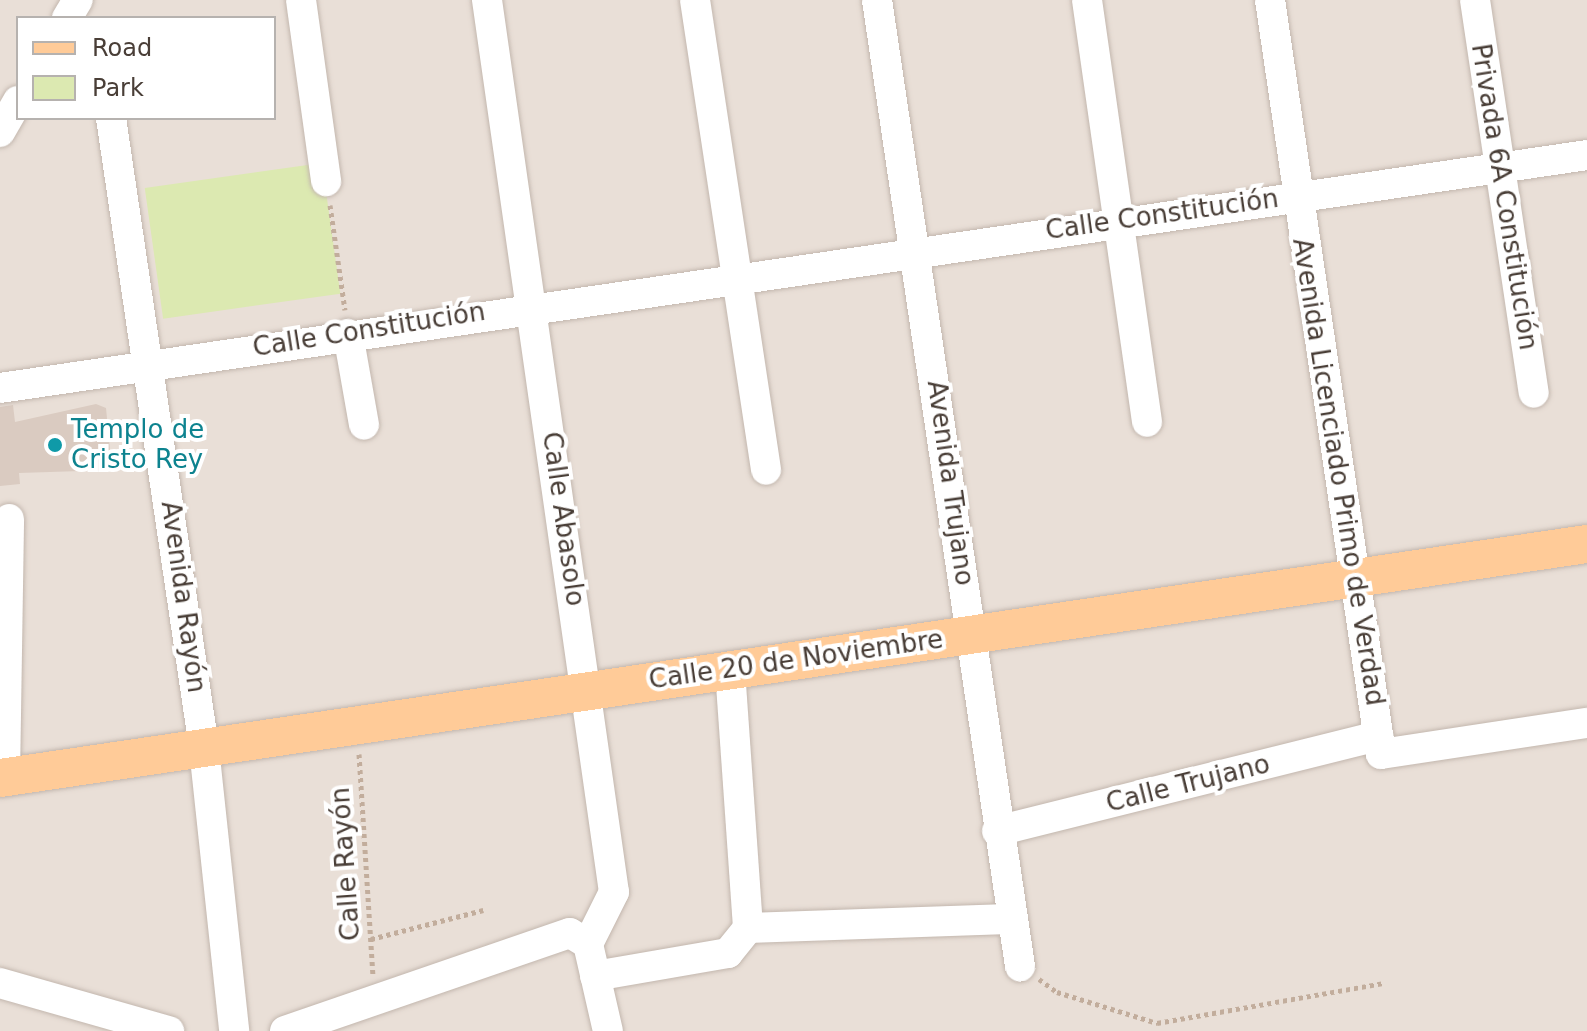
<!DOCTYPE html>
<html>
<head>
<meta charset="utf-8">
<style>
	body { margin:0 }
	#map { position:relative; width:1587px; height:1031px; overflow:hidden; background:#f5efe9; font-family:"DejaVu Sans",sans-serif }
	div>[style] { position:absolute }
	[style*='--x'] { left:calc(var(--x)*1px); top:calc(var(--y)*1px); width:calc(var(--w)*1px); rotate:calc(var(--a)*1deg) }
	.residential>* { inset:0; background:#e9dfd7 }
	.green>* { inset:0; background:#dce9b1; transform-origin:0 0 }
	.building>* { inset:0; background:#dacbc1 }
	.path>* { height:5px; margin-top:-2.5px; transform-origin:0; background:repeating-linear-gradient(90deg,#c2ad9c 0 4px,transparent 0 8px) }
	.roads { filter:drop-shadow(0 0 2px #c3b7ae) drop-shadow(0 0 2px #c3b7ae) }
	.minor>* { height:30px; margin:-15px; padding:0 15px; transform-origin:15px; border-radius:15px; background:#fff }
	.major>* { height:38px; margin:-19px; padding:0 19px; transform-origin:19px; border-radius:19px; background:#ffcb98 }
	.dots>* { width:22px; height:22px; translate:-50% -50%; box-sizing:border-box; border:4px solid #fff; border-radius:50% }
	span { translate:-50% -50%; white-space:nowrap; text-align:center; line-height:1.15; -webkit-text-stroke:8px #fff; paint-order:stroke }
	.street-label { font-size:26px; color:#493e37 }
	.culture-label { font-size:26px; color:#0d838f }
	.left { translate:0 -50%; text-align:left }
	.legend { position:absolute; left:16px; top:16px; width:260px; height:104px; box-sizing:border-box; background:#fff; border:2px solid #b6b2af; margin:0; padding:10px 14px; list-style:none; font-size:24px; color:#493e37 }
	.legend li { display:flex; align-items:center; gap:16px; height:40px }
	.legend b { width:40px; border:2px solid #b6b2af }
</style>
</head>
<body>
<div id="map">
	<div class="residential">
		<div style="clip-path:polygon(evenodd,0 0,1587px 0,1587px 1031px,0 1031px,0 0,18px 18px,274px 18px,274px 118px,18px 118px,18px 18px)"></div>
	</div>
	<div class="green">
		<div style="left:322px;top:163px;width:132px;height:179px;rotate:82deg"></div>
	</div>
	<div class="building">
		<div style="clip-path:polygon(96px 404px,106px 408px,112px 470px,19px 473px,20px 484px,0 486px,0 407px,13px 405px,15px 422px)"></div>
	</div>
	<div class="path">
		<div style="--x:330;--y:205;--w:106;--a:81.9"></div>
		<div style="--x:359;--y:754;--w:222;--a:86.4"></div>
		<div style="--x:371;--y:939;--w:116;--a:-14.5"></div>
		<div style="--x:1039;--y:979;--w:22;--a:36"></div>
		<div style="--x:1057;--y:992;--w:105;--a:17.2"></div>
		<div style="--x:1157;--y:1023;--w:231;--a:-10"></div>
	</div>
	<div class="roads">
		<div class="minor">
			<div style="--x:301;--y:0;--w:183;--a:82.1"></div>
			<div style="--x:487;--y:0;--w:901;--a:81.9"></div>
			<div style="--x:614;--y:892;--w:58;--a:116.6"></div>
			<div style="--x:695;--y:0;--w:475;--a:81.4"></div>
			<div style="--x:877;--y:0;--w:977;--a:81.58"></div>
			<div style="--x:1087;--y:0;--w:426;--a:81.9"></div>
			<div style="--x:1270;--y:0;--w:762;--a:81.63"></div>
			<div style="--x:1381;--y:754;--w:208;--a:-8.6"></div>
			<div style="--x:1475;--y:0;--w:397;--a:81.5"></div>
			<div style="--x:67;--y:18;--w:21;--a:-59"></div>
			<div style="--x:111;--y:118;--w:637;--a:81.6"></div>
			<div style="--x:204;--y:748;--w:285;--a:83.9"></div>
			<div style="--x:0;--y:132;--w:36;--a:-60"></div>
			<div style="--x:348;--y:334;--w:92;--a:80"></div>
			<div style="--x:0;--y:388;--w:1604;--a:-8.35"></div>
			<div style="--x:730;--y:670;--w:259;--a:86"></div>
			<div style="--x:5;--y:778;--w:259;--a:-89.1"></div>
			<div style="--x:997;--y:831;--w:393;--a:-14"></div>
			<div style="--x:595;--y:976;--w:135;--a:-9.8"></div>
			<div style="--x:728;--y:953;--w:32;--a:-51"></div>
			<div style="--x:748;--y:928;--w:260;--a:-2"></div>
			<div style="--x:0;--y:983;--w:176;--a:15.9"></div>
			<div style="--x:285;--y:1031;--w:301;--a:-19"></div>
			<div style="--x:570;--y:933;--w:21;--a:31"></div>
			<div style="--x:588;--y:944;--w:89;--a:77.1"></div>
		</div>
		<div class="major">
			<div style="--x:0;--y:778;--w:1604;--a:-8.39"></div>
		</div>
	</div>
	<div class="dots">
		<div style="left:55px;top:445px;background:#0f9aa8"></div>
	</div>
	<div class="street-label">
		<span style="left:1504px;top:197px;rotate:81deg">Privada 6A Constitución</span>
		<span style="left:1162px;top:215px;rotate:-8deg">Calle Constitución</span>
		<span style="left:369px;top:330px;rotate:-9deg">Calle Constitución</span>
		<span style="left:1338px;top:472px;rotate:81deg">Avenida Licenciado Primo de Verdad</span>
		<span style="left:950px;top:483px;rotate:82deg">Avenida Trujano</span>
		<span style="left:563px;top:519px;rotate:82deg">Calle Abasolo</span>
		<span style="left:183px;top:597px;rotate:82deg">Avenida Rayón</span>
		<span style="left:796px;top:660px;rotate:-8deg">Calle 20 de Noviembre</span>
		<span style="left:1188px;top:784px;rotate:-14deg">Calle Trujano</span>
		<span style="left:346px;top:864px;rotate:-94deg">Calle Rayón</span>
	</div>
	<div class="culture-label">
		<span class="left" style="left:71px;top:445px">Templo de<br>Cristo Rey</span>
	</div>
	<ul class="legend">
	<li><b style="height:10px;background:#ffcb98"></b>Road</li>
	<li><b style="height:22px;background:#dce9b1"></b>Park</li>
	</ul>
</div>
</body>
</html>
